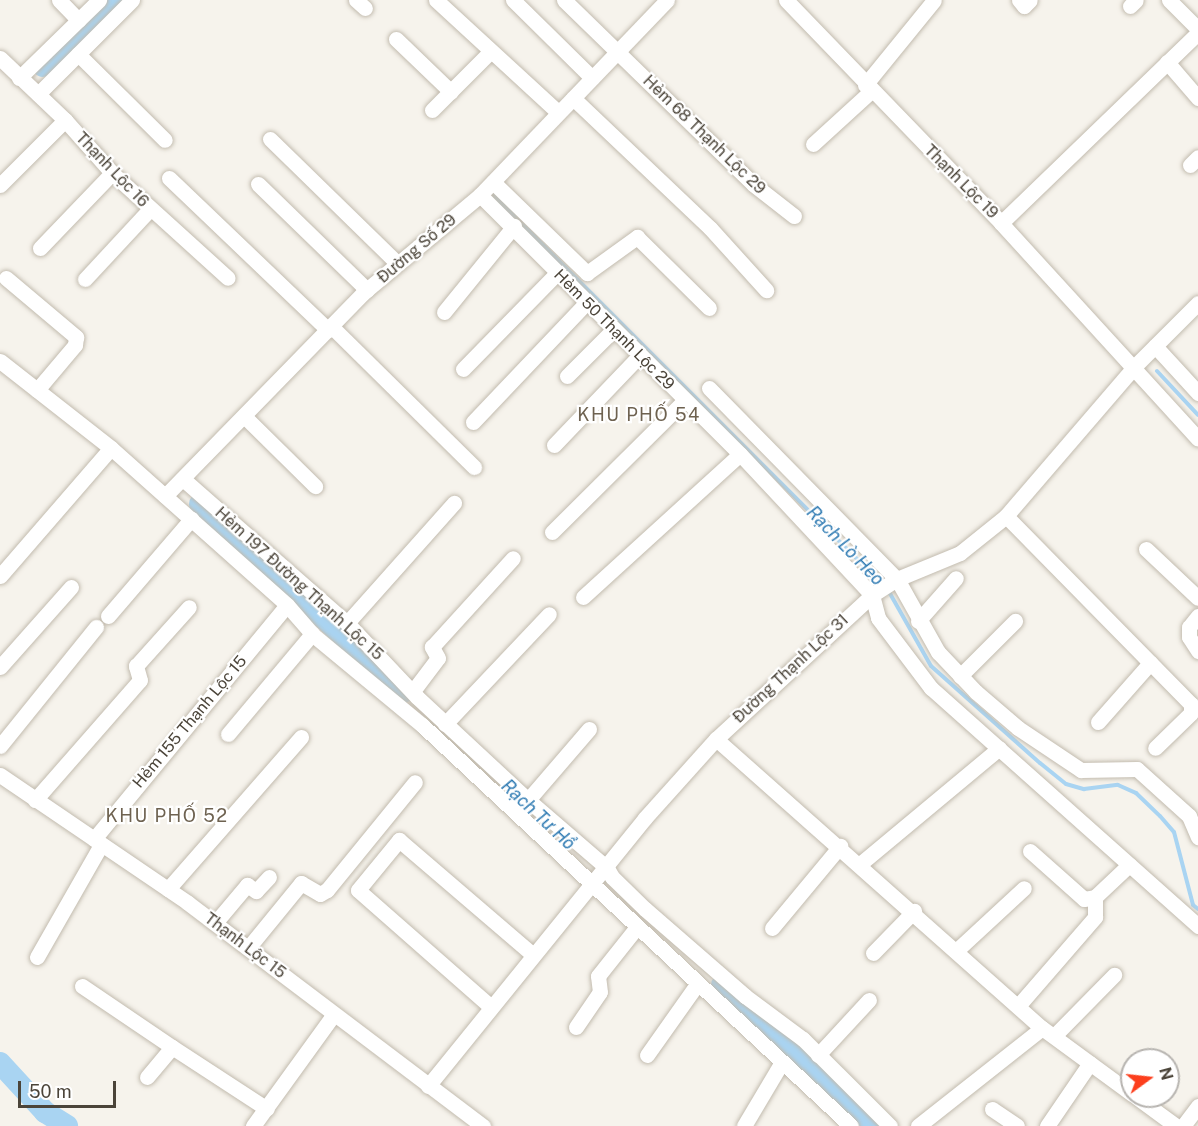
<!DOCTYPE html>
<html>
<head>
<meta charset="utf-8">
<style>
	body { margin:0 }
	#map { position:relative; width:1198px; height:1126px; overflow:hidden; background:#f6f3ec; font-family:"Public Sans",sans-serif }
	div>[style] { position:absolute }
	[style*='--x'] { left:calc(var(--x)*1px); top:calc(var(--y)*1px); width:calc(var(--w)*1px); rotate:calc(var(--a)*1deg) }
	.stream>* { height:4px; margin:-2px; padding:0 2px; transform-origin:2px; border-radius:2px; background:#a9d4f2 }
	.river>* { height:22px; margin:-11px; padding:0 11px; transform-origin:11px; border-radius:11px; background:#a9d4f2 }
	.roads { filter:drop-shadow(0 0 2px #c2bbae) drop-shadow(0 0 2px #c2bbae) }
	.minor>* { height:15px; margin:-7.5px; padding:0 7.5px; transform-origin:7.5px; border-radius:7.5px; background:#fff }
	span { translate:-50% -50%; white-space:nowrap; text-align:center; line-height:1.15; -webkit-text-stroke:4.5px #fff; paint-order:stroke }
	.street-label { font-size:16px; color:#4b4439 }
	.neighbourhood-label { font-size:18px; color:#6e6250; letter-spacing:1.5px }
	.water-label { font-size:18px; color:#2e7ab2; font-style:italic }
	.north { position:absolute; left:1120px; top:1048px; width:60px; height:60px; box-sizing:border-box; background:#fff; border:2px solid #b7b4b0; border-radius:50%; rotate:75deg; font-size:16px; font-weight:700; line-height:24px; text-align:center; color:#4b4439 }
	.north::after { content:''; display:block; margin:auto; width:21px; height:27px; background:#fc3f1d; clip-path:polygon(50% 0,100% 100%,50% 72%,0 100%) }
	.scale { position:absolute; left:18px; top:1081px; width:98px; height:27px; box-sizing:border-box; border:3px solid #4b4439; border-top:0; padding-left:8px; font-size:18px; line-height:21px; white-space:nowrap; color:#4b4439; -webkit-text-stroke:4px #fff; paint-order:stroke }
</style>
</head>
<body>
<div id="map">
	<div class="stream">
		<div style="--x:490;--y:192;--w:556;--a:45"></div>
		<div style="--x:1157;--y:371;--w:60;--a:47"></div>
		<div style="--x:888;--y:590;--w:87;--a:60.5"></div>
		<div style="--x:931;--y:666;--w:146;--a:41.7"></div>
		<div style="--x:1040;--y:763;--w:33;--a:39"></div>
		<div style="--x:1066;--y:784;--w:19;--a:16"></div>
		<div style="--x:1084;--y:789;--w:34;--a:-7"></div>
		<div style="--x:1118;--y:785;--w:20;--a:24"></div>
		<div style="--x:1136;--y:793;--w:33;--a:44"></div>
		<div style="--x:1160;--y:816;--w:21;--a:49"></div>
		<div style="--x:1174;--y:832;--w:75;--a:75.4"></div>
		<div style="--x:1193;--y:905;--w:6;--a:39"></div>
	</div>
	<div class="river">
		<div style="--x:43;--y:66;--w:95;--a:-43.7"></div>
		<div style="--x:200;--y:504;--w:277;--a:42.7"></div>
		<div style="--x:722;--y:985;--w:209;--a:42.5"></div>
		<div style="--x:0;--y:1063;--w:67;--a:47.4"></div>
		<div style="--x:45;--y:1112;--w:26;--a:32"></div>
	</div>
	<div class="roads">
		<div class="minor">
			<div style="--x:59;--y:0;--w:28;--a:46"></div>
			<div style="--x:356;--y:0;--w:12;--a:42"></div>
			<div style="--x:436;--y:0;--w:166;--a:42.6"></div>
			<div style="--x:513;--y:0;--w:111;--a:44.6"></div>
			<div style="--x:564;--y:0;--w:264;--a:44.2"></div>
			<div style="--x:753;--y:184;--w:52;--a:38"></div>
			<div style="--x:786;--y:0;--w:310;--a:46"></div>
			<div style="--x:1001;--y:223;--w:292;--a:47.6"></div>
			<div style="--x:1019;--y:0;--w:8;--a:50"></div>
			<div style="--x:1024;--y:6;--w:8;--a:-45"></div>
			<div style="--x:1169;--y:0;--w:41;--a:45"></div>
			<div style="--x:1130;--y:6;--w:8;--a:-45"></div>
			<div style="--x:396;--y:39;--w:76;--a:43.9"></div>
			<div style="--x:78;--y:54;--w:122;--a:44.7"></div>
			<div style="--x:0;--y:58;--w:90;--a:43.6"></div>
			<div style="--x:65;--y:120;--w:71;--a:48.4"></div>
			<div style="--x:112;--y:173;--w:156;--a:42.2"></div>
			<div style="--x:1167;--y:62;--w:48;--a:49.3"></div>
			<div style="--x:19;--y:78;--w:112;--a:-44.3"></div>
			<div style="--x:865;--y:85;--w:109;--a:-50.9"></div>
			<div style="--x:38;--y:94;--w:133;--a:-45"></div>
			<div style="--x:573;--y:98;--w:189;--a:43.5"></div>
			<div style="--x:710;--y:228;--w:84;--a:47.9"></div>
			<div style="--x:432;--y:110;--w:83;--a:-45"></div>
			<div style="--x:270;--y:139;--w:177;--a:44.3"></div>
			<div style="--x:813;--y:144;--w:79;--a:-42.4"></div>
			<div style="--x:1190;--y:165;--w:11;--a:-45"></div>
			<div style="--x:169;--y:178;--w:220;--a:43.7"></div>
			<div style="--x:493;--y:182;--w:131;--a:44.1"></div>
			<div style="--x:587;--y:273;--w:62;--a:-35.8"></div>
			<div style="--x:637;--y:237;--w:101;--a:44.6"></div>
			<div style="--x:258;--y:184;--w:152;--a:44.2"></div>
			<div style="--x:0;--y:185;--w:92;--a:-45"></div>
			<div style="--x:480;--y:195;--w:367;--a:44.9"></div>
			<div style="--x:740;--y:454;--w:193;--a:46.9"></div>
			<div style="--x:872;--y:595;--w:24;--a:75"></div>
			<div style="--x:878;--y:618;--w:88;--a:52.9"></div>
			<div style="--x:931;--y:688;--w:358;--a:41.7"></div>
			<div style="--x:1001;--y:223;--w:274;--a:-44"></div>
			<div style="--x:40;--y:248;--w:104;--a:-46.2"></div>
			<div style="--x:6;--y:278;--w:92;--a:40.1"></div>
			<div style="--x:76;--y:337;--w:8;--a:97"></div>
			<div style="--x:75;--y:345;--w:59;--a:130.2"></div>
			<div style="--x:85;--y:279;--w:96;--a:-47.1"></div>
			<div style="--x:444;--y:312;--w:111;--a:-50.9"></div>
			<div style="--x:331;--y:326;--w:201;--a:44.6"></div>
			<div style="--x:1155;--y:346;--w:64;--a:47.5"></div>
			<div style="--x:0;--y:361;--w:141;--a:38.1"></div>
			<div style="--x:111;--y:448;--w:236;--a:41.7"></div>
			<div style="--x:287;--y:605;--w:38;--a:49"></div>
			<div style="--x:312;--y:634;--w:143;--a:39.6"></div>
			<div style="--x:422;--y:725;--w:587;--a:43.07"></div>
			<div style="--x:463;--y:369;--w:134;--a:-45.6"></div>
			<div style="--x:567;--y:376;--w:66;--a:-45"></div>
			<div style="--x:709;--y:388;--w:268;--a:45.5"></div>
			<div style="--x:897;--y:579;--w:84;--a:60.7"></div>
			<div style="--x:938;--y:652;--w:55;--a:46.5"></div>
			<div style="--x:976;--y:692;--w:55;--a:40.6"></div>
			<div style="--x:1018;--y:728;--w:76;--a:33.7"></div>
			<div style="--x:1081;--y:770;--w:56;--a:-1"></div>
			<div style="--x:1137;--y:769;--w:70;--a:42.1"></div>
			<div style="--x:1189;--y:816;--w:23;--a:67"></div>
			<div style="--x:244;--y:416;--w:100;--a:44.6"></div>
			<div style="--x:473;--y:422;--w:166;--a:-46.5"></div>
			<div style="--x:554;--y:445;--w:124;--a:-46.3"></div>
			<div style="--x:183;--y:479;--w:218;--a:41.3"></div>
			<div style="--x:347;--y:623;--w:102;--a:46.6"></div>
			<div style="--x:417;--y:697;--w:151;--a:42.9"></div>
			<div style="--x:165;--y:496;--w:284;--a:-45.7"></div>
			<div style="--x:363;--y:293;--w:153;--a:-39.9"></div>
			<div style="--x:480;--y:195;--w:270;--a:-46.2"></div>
			<div style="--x:1006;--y:516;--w:264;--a:45.5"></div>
			<div style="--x:1191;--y:704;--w:9;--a:90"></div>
			<div style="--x:1191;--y:713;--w:50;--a:135.8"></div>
			<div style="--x:552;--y:532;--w:187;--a:-44.8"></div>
			<div style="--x:1146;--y:549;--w:71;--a:43.3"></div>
			<div style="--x:0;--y:576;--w:169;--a:-49.1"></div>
			<div style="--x:583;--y:597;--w:212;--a:-42.3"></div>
			<div style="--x:108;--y:616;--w:128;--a:-49.4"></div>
			<div style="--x:1198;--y:616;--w:14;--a:129"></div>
			<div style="--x:1189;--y:627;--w:10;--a:90"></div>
			<div style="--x:1189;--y:637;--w:17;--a:57"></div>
			<div style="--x:918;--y:621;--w:57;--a:-48.5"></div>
			<div style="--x:347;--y:623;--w:161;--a:-48.3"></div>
			<div style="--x:0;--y:667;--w:107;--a:-48.4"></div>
			<div style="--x:960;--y:676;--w:78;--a:-45"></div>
			<div style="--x:413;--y:691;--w:41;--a:-52.9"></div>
			<div style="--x:438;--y:658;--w:13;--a:-119"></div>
			<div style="--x:432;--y:647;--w:120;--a:-47.7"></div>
			<div style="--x:1098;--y:722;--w:79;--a:-48.6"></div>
			<div style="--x:445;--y:724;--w:151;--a:-46.6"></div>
			<div style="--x:589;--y:729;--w:94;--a:130.7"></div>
			<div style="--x:528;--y:800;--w:104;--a:40.7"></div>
			<div style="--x:607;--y:868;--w:10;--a:61"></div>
			<div style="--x:612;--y:877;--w:46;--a:44.1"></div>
			<div style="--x:645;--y:909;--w:133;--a:41"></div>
			<div style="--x:745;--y:996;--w:72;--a:36.6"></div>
			<div style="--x:803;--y:1039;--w:123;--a:45"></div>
			<div style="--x:228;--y:734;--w:131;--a:-50"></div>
			<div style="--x:716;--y:739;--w:436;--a:41.6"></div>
			<div style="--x:1042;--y:1028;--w:112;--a:36.3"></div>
			<div style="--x:0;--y:746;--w:153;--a:-51.1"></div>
			<div style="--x:0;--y:775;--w:227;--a:34.2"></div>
			<div style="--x:188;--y:903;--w:370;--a:37.1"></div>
			<div style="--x:35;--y:800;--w:159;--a:-48.8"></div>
			<div style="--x:140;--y:680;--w:15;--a:-106"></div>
			<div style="--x:136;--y:666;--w:79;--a:-48.1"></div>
			<div style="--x:94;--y:839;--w:303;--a:-50.5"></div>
			<div style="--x:1030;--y:851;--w:72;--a:41.6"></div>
			<div style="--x:1084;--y:899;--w:11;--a:-10"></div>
			<div style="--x:1095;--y:897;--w:47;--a:-43.3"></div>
			<div style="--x:860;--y:864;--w:181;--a:-39.8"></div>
			<div style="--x:168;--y:889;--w:202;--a:-48.8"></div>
			<div style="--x:215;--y:923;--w:50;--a:-49.9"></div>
			<div style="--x:247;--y:885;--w:11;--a:34"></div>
			<div style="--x:256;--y:891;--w:19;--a:-47"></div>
			<div style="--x:772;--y:928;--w:107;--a:-50.3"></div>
			<div style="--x:248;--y:948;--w:84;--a:-50.8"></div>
			<div style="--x:301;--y:883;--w:22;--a:30"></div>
			<div style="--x:320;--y:894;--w:8;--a:-30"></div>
			<div style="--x:327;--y:890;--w:139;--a:-50.8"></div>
			<div style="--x:957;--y:950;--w:91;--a:-42.8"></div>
			<div style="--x:873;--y:953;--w:59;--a:-45.7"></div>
			<div style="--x:37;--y:957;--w:129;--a:-60.3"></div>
			<div style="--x:82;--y:986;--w:109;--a:34.1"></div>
			<div style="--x:1018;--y:1006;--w:118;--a:-49.1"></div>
			<div style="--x:1095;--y:917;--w:20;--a:-90"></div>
			<div style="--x:491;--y:1007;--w:177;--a:-138.7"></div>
			<div style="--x:358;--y:890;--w:65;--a:-50.6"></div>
			<div style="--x:399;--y:840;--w:175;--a:40.6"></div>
			<div style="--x:576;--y:1027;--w:42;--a:-55.6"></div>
			<div style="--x:600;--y:992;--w:16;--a:-97"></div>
			<div style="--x:598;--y:976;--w:63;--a:-51.5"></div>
			<div style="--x:1054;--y:1036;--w:86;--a:-45.5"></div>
			<div style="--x:647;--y:1055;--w:88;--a:-54.7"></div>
			<div style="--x:818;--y:1055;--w:75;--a:-47.2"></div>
			<div style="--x:147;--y:1077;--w:39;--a:-50"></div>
			<div style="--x:172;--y:1047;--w:113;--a:33.1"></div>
			<div style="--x:428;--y:1086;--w:345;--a:-51"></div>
			<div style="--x:645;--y:818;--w:106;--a:-48.1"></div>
			<div style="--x:716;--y:739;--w:212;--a:-42.7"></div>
			<div style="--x:872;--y:595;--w:30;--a:-33"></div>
			<div style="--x:897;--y:579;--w:68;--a:-22.4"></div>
			<div style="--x:960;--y:553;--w:59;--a:-38.8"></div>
			<div style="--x:1006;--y:516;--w:198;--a:-49.3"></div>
			<div style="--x:1135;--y:366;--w:89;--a:-45"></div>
			<div style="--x:1135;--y:1096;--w:51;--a:36.2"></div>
			<div style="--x:992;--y:1109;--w:30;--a:34"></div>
			<div style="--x:253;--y:1126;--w:138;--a:-54.1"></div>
			<div style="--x:744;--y:1126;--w:74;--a:-59.3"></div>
			<div style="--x:918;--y:1126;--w:158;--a:-38.3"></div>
			<div style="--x:1047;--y:1126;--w:76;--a:-55.7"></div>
			<div style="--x:1183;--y:1126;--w:25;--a:-53"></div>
		</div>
	</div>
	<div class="street-label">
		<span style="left:704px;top:135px;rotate:44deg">Hẻm 68 Thạnh Lộc 29</span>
		<span style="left:112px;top:170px;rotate:46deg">Thạnh Lộc 16</span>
		<span style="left:961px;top:182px;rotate:45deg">Thạnh Lộc 19</span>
		<span style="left:417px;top:249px;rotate:-40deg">Đường Số 29</span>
		<span style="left:614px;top:330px;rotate:45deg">Hẻm 50 Thạnh Lộc 29</span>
		<span style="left:299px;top:584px;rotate:42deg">Hẻm 197 Đường Thạnh Lộc 15</span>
		<span style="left:791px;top:669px;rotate:-43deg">Đường Thạnh Lộc 31</span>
		<span style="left:190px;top:722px;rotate:-50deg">Hẻm 155 Thạnh Lộc 15</span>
		<span style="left:245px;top:946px;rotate:37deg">Thạnh Lộc 15</span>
	</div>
	<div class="neighbourhood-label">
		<span style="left:639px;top:415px">KHU PHỐ 54</span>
		<span style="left:167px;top:816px">KHU PHỐ 52</span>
	</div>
	<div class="water-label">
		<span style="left:845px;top:546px;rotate:46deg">Rạch Lò Heo</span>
		<span style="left:538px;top:815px;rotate:43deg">Rạch Tư Hổ</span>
	</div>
	<div class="north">N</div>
	<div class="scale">50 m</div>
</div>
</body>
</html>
